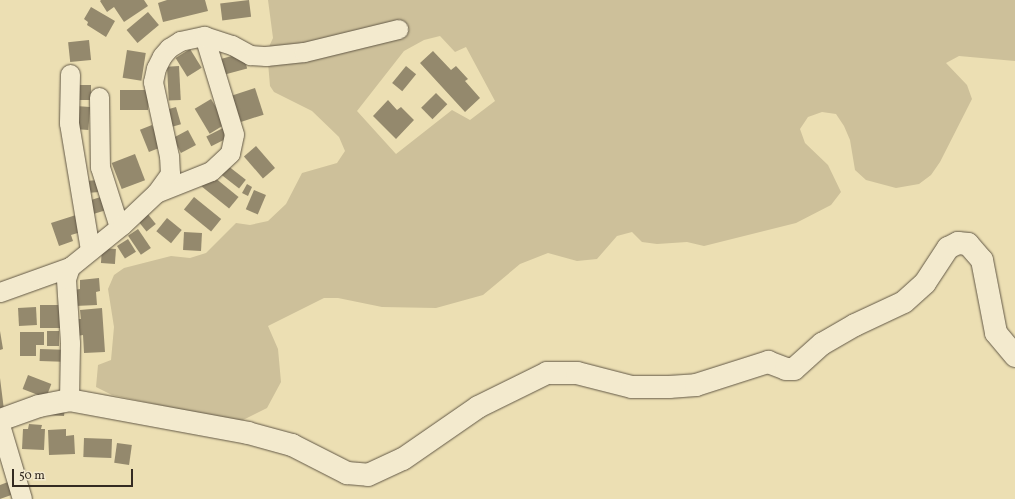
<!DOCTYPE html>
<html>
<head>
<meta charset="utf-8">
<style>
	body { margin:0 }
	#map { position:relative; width:1015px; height:499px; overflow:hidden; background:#ecdfb3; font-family:Vollkorn,serif }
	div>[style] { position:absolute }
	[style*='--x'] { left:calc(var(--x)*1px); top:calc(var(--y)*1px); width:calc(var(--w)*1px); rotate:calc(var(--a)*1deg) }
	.green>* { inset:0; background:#cdc09a }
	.building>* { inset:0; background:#94896d; transform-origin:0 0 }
	.roads { filter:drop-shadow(0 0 1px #625846) drop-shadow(0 0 1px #625846) }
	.street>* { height:19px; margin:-9.5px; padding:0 9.5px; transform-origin:9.5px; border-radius:9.5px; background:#f3eace }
	.secondary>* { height:22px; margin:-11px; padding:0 11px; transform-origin:11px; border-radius:11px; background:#f3eace }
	span { translate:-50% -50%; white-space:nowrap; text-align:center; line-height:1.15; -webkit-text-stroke:3px #f3eace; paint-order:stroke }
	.scale { position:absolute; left:12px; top:469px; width:121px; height:18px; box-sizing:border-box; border:2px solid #342b22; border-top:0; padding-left:5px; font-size:12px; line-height:14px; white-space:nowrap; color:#342b22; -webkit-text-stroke:3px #f3eace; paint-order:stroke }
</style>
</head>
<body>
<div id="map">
	<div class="green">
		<div style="clip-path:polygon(evenodd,268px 0,1015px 0,1015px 61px,959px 56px,946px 63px,967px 85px,972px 99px,940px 162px,931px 175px,919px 184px,896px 188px,866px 180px,855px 170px,850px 140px,844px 126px,836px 114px,822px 112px,808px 117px,800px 129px,805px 143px,828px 165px,841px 192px,831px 205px,796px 223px,704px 246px,687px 242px,657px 244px,642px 242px,632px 232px,617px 236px,597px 259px,577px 261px,548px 253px,520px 264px,483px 295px,436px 308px,382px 307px,338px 298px,324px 298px,268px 326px,278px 349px,281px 382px,267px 408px,239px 422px,112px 395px,96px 387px,98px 365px,111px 360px,114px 327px,108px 289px,114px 275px,124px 268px,171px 256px,190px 258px,206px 253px,236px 223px,250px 225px,268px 221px,286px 204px,302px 173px,337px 163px,345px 151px,339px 137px,312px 111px,274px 92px,270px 86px,267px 51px,273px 38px,268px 0,440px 36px,455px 52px,466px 47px,495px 101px,470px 120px,452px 110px,396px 154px,357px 111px,404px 51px,424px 40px,440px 36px)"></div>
	</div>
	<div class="building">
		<div style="clip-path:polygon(101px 0,144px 0,148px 6px,124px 22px,114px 7px,107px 12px,100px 1px)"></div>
		<div style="clip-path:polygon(205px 0,208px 11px,163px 22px,158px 3px,167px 0)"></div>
		<div style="left:249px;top:0;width:17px;height:29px;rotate:83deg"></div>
		<div style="clip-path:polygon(91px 7px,115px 21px,106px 37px,87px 25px,88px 22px,84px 19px)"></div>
		<div style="left:148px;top:12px;width:17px;height:28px;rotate:50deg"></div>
		<div style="left:89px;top:40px;width:20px;height:21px;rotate:84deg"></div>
		<div style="left:190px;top:49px;width:22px;height:17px;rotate:58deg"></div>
		<div style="left:127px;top:50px;width:19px;height:28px;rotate:9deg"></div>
		<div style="clip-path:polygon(433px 51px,451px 70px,456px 66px,468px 79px,465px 81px,480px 98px,465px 112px,420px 63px)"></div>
		<div style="left:243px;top:53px;width:16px;height:24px;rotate:75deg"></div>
		<div style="left:179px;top:66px;width:34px;height:12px;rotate:87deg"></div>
		<div style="left:406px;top:66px;width:13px;height:22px;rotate:39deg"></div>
		<div style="left:76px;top:85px;width:15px;height:15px"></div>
		<div style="left:255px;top:88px;width:28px;height:24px;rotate:72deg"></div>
		<div style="left:148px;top:90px;width:20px;height:28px;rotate:90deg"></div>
		<div style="left:436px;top:93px;width:16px;height:21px;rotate:45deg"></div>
		<div style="left:211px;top:99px;width:29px;height:19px;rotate:59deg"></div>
		<div style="clip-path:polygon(388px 100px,397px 110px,401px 107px,414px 120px,396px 139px,373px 116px)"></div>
		<div style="left:76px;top:106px;width:14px;height:23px;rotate:4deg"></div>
		<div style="left:176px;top:107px;width:18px;height:10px;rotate:74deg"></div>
		<div style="left:152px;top:125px;width:24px;height:13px;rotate:68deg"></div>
		<div style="left:225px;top:127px;width:11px;height:21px;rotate:63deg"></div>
		<div style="left:188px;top:130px;width:17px;height:17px;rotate:62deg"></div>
		<div style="left:256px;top:146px;width:29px;height:16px;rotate:49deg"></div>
		<div style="left:135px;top:154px;width:28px;height:25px;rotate:69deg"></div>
		<div style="left:223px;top:162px;width:29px;height:11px;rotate:38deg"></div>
		<div style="left:209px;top:173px;width:38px;height:15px;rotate:39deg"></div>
		<div style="left:98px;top:180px;width:12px;height:12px;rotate:85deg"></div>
		<div style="clip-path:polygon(247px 184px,252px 187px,248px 196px,242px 193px)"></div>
		<div style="left:254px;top:190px;width:13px;height:21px;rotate:23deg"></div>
		<div style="left:104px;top:196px;width:14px;height:18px;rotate:73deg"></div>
		<div style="left:194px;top:197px;width:35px;height:16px;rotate:39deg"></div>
		<div style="left:147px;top:213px;width:14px;height:12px;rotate:51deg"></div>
		<div style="clip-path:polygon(76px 215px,81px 232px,71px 235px,73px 241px,59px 246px,51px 223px)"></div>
		<div style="left:167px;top:218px;width:19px;height:17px;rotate:39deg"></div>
		<div style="left:138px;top:229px;width:23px;height:12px;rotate:56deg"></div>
		<div style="left:184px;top:232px;width:18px;height:18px;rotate:3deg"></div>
		<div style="left:128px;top:239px;width:15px;height:13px;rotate:58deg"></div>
		<div style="left:102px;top:248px;width:14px;height:15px;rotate:4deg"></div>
		<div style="clip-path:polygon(99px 278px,100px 291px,96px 292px,97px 305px,75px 306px,74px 290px,80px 289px,80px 280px)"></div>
		<div style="left:40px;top:305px;width:22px;height:23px"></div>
		<div style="left:36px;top:307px;width:18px;height:18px;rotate:87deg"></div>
		<div style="clip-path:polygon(102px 308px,105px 352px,84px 353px,83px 335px,77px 336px,76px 319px,81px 319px,80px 310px)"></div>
		<div style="clip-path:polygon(0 331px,3px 349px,0 350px)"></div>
		<div style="left:47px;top:331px;width:12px;height:15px"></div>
		<div style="clip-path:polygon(20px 332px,44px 332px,44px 345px,36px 345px,36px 356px,20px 356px)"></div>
		<div style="left:40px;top:349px;width:23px;height:12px;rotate:2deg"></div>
		<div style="left:28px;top:375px;width:25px;height:15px;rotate:21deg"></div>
		<div style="clip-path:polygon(0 378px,4px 410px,0 410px)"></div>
		<div style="clip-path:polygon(65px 407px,64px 416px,46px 415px)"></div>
		<div style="clip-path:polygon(29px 424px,42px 425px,41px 429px,45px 429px,44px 450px,22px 449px,23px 429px,28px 429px)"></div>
		<div style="clip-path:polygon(66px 429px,66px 436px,74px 435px,75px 454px,49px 455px,48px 430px)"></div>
		<div style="left:84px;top:438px;width:28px;height:19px;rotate:2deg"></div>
		<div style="left:117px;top:443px;width:15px;height:20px;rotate:8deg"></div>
		<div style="clip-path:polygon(8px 482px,14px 494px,0 499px,0 485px)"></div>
	</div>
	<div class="roads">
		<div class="street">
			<div style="--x:70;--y:74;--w:49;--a:91.2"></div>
			<div style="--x:69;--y:123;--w:129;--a:80.6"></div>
			<div style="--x:99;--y:97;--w:70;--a:89.2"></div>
			<div style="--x:100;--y:167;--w:63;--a:72.4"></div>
			<div style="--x:156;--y:193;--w:59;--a:-21.8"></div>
			<div style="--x:211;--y:171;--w:26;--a:-43"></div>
			<div style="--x:230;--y:153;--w:19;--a:-78"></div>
			<div style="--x:234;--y:134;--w:102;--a:-107"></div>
			<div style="--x:0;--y:292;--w:74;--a:-19.7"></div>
			<div style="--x:69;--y:400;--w:57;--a:-89"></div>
			<div style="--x:70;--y:343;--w:64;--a:-93.6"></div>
			<div style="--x:66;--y:279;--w:13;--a:-72"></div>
			<div style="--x:70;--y:267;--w:67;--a:-38.9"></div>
			<div style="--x:122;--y:225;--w:47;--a:-43.3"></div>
			<div style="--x:156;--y:193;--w:24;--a:-54"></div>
			<div style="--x:170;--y:174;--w:18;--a:-93"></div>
			<div style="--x:169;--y:156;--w:76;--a:-102.2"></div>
			<div style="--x:153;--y:82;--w:14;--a:-78"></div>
			<div style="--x:156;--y:68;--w:13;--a:-63"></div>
			<div style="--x:162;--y:56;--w:11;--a:-49"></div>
			<div style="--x:169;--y:48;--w:13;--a:-32"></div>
			<div style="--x:180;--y:41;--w:25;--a:-12"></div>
			<div style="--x:204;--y:36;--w:29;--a:18"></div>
			<div style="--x:232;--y:45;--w:21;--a:29"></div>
			<div style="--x:250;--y:55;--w:16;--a:4"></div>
			<div style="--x:266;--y:56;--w:38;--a:-6"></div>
			<div style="--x:304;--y:52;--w:97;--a:-13.7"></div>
			<div style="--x:0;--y:425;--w:77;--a:73.4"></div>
		</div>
		<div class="secondary">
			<div style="--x:0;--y:420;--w:41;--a:-19.7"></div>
			<div style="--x:39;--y:406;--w:31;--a:-11"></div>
			<div style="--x:69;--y:400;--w:182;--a:10.4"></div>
			<div style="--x:248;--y:433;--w:46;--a:15.3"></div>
			<div style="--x:292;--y:445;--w:62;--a:27"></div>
			<div style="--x:347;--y:473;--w:21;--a:5"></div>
			<div style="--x:368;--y:475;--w:38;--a:-25"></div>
			<div style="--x:403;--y:459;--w:91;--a:-34.7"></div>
			<div style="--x:478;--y:407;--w:77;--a:-26.2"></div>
			<div style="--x:547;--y:373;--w:30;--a:0"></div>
			<div style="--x:577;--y:373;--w:57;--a:14.3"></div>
			<div style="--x:632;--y:387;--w:37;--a:0"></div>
			<div style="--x:669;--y:387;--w:27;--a:-4"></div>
			<div style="--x:696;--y:385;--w:76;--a:-17.7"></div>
			<div style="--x:768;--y:362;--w:19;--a:21"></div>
			<div style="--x:786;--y:369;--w:8;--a:0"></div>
			<div style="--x:794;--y:369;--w:38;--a:-42"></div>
			<div style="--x:822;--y:344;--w:38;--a:-30"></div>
			<div style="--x:855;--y:325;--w:54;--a:-25.1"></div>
			<div style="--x:904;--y:302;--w:28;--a:-42"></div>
			<div style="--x:925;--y:283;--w:42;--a:-56.7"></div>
			<div style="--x:948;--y:248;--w:11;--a:-27"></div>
			<div style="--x:958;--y:243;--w:10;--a:6"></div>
			<div style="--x:968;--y:244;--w:21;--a:49"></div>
			<div style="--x:982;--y:260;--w:74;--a:79.1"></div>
			<div style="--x:996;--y:333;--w:30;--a:50"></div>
		</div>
	</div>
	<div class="scale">50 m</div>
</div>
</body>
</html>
